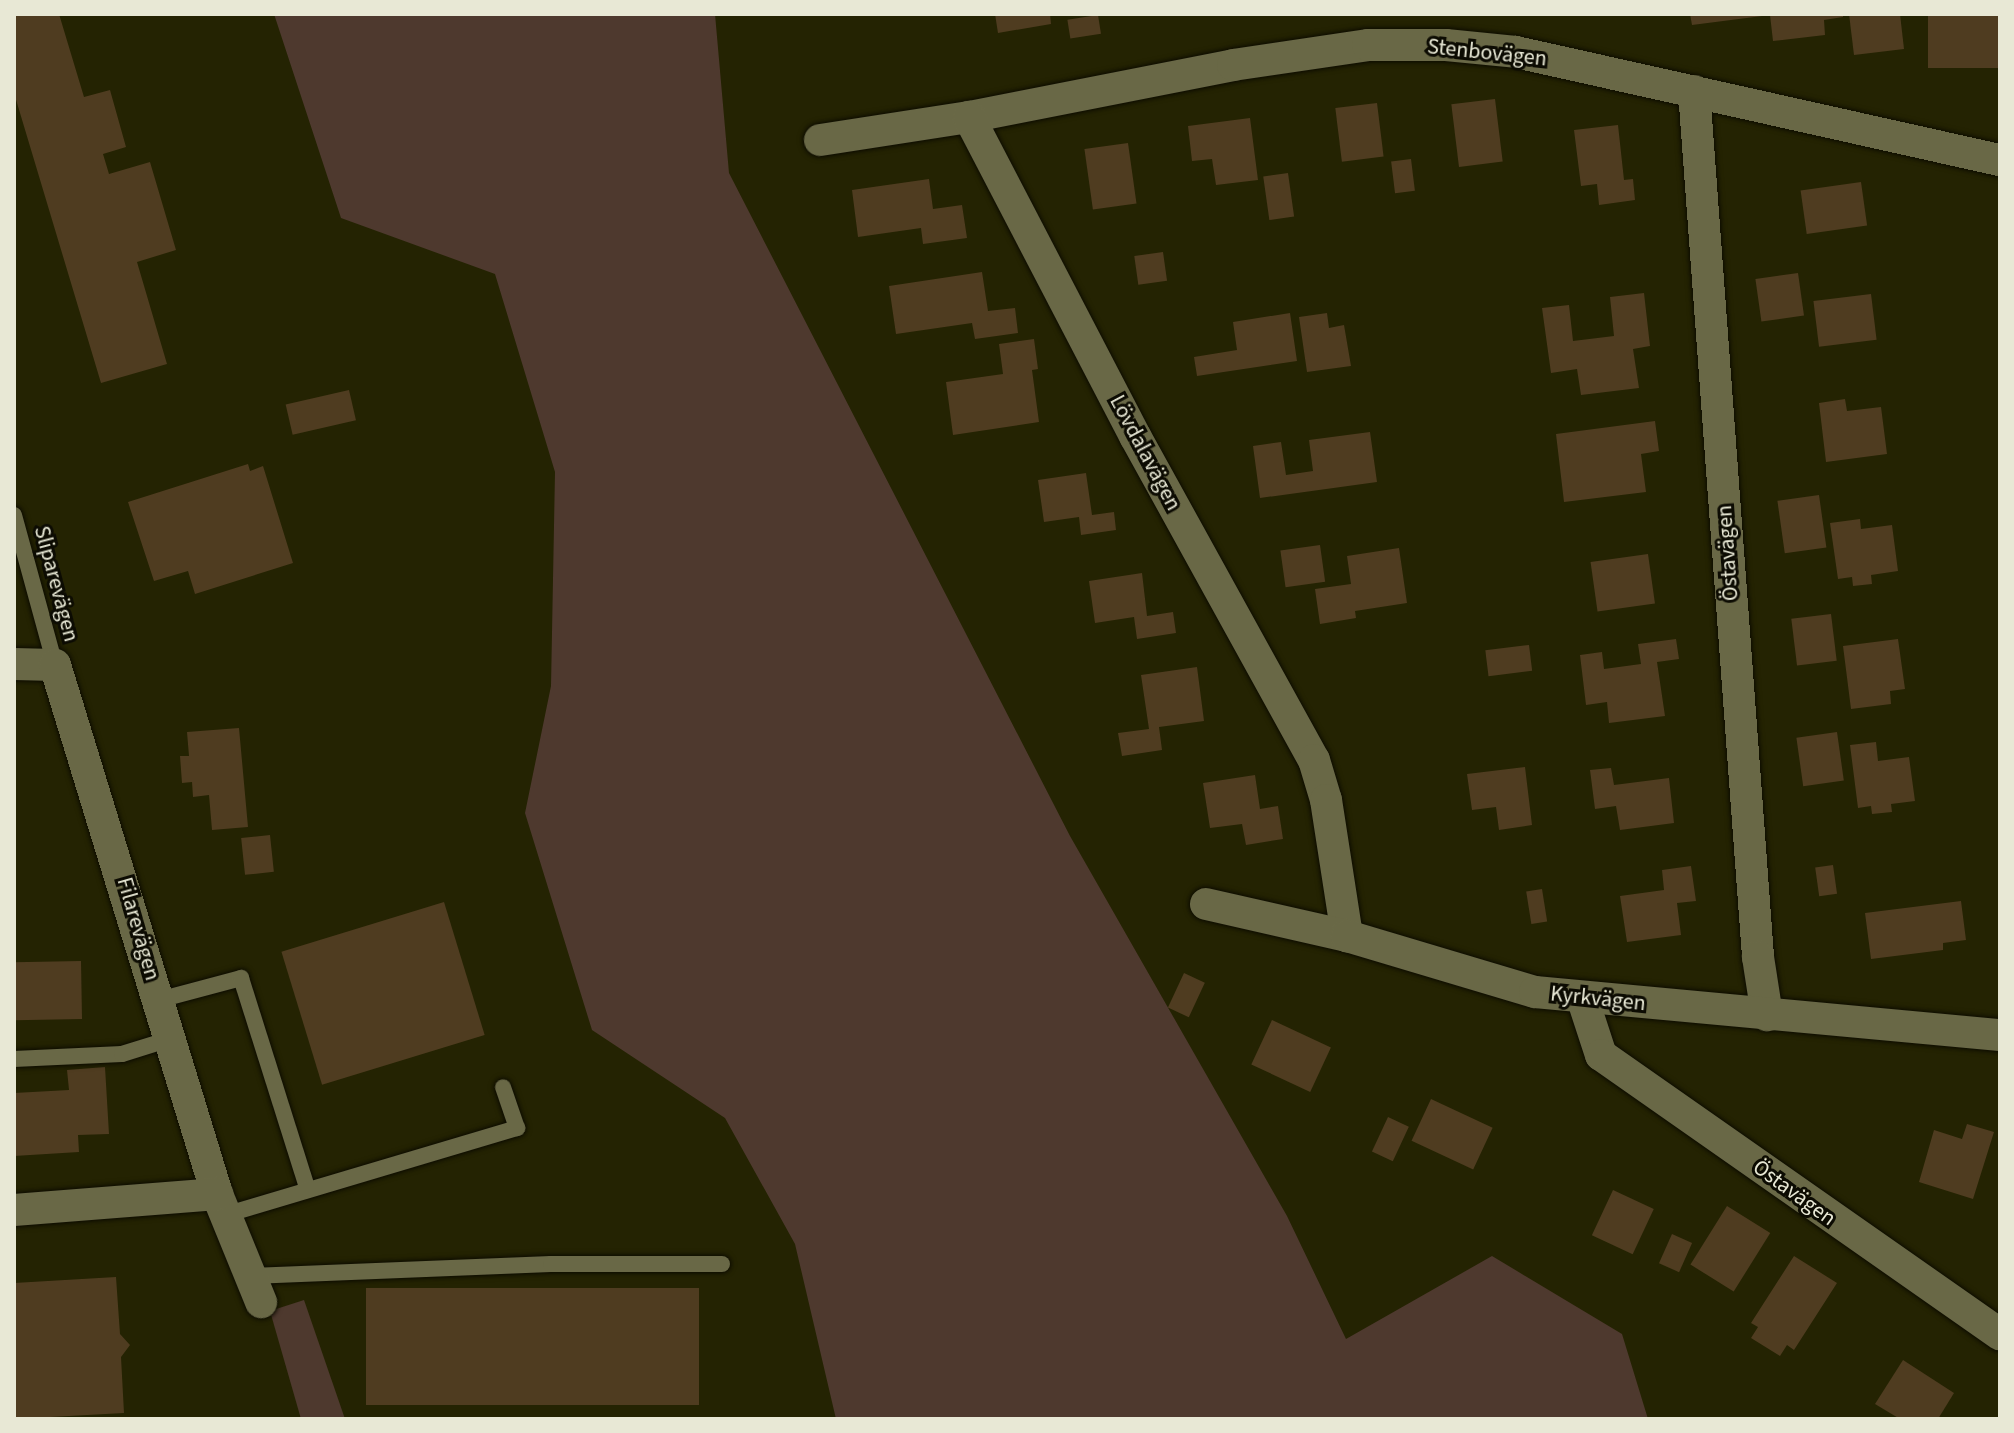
<!DOCTYPE html>
<html>
<head>
<meta charset="utf-8">
<style>
	body { margin:0 }
	#map { position:relative; width:2014px; height:1433px; overflow:hidden; background:#242302; font-family:"Source Sans 3",sans-serif }
	div>[style] { position:absolute }
	[style*='--x'] { left:calc(var(--x)*1px); top:calc(var(--y)*1px); width:calc(var(--w)*1px); rotate:calc(var(--a)*1deg) }
	.green>* { inset:0; background:#4e392e }
	.building>* { inset:0; background:#4f3c20; transform-origin:0 0 }
	.roads { filter:drop-shadow(0 0 2px #0d0c00) drop-shadow(0 0 2px #0d0c00) }
	.lane>* { height:16px; margin:-8px; padding:0 8px; transform-origin:8px; border-radius:8px; background:#696846 }
	.street>* { height:32px; margin:-16px; padding:0 16px; transform-origin:16px; border-radius:16px; background:#696846 }
	span { translate:-50% -50%; white-space:nowrap; text-align:center; line-height:1.15; -webkit-text-stroke:6px #0c0b02; paint-order:stroke }
	.street-label { font-size:22px; color:#e8e8d5 }
	.frame { position:absolute; inset:0; border:16px solid #e8e8d5; pointer-events:none }
</style>
</head>
<body>
<div id="map">
	<div class="green">
		<div style="clip-path:polygon(274px 14px,715px 14px,729px 173px,1070px 836px,1287px 1216px,1346px 1339px,1492px 1256px,1622px 1334px,1648px 1419px,836px 1419px,795px 1244px,725px 1118px,592px 1030px,525px 813px,551px 686px,555px 472px,495px 274px,341px 218px)"></div>
		<div style="clip-path:polygon(304px 1300px,345px 1419px,301px 1419px,270px 1311px)"></div>
	</div>
	<div class="building">
		<div style="clip-path:polygon(14px 14px,59px 14px,84px 97px,110px 90px,126px 147px,103px 154px,109px 174px,150px 162px,176px 250px,137px 262px,167px 364px,101px 383px,14px 93px)"></div>
		<div style="clip-path:polygon(995px 14px,1050px 14px,1051px 24px,998px 33px)"></div>
		<div style="clip-path:polygon(1690px 14px,1843px 14px,1843px 17px,1824px 20px,1825px 35px,1773px 41px,1770px 15px,1692px 25px)"></div>
		<div style="clip-path:polygon(1849px 14px,1900px 14px,1904px 49px,1854px 55px)"></div>
		<div style="left:1098px;top:15px;width:19px;height:31px;rotate:81deg"></div>
		<div style="left:2000px;top:15px;width:53px;height:72px;rotate:90deg"></div>
		<div style="left:1495px;top:99px;width:63px;height:44px;rotate:83deg"></div>
		<div style="left:1377px;top:103px;width:54px;height:42px;rotate:83deg"></div>
		<div style="clip-path:polygon(1250px 118px,1258px 180px,1216px 185px,1212px 159px,1192px 161px,1188px 126px)"></div>
		<div style="clip-path:polygon(1618px 125px,1624px 180px,1633px 179px,1635px 200px,1599px 205px,1597px 184px,1581px 186px,1574px 130px)"></div>
		<div style="left:1128px;top:143px;width:61px;height:44px;rotate:82deg"></div>
		<div style="left:1411px;top:159px;width:32px;height:20px;rotate:83deg"></div>
		<div style="left:1288px;top:173px;width:44px;height:25px;rotate:82deg"></div>
		<div style="clip-path:polygon(929px 179px,933px 209px,962px 205px,967px 238px,923px 244px,921px 228px,858px 237px,852px 190px)"></div>
		<div style="left:1861px;top:182px;width:44px;height:61px;rotate:82deg"></div>
		<div style="left:1163px;top:252px;width:29px;height:29px;rotate:82deg"></div>
		<div style="clip-path:polygon(982px 272px,988px 311px,1015px 308px,1018px 333px,975px 339px,972px 323px,896px 334px,889px 286px)"></div>
		<div style="left:1798px;top:273px;width:43px;height:43px;rotate:82deg"></div>
		<div style="clip-path:polygon(1644px 293px,1650px 346px,1633px 349px,1639px 388px,1581px 395px,1577px 369px,1551px 373px,1542px 308px,1569px 305px,1573px 341px,1614px 336px,1610px 297px)"></div>
		<div style="left:1871px;top:294px;width:46px;height:58px;rotate:83deg"></div>
		<div style="clip-path:polygon(1290px 313px,1297px 361px,1197px 376px,1194px 357px,1237px 350px,1233px 322px)"></div>
		<div style="clip-path:polygon(1327px 313px,1329px 328px,1344px 325px,1351px 366px,1307px 372px,1299px 317px)"></div>
		<div style="clip-path:polygon(1034px 339px,1038px 369px,1032px 370px,1039px 422px,953px 435px,946px 382px,1003px 374px,999px 344px)"></div>
		<div style="left:349px;top:390px;width:31px;height:65px;rotate:77deg"></div>
		<div style="clip-path:polygon(1845px 399px,1847px 411px,1881px 407px,1887px 454px,1826px 462px,1819px 403px)"></div>
		<div style="clip-path:polygon(1655px 421px,1659px 451px,1641px 454px,1646px 492px,1564px 502px,1556px 434px)"></div>
		<div style="clip-path:polygon(1370px 432px,1377px 482px,1260px 498px,1253px 446px,1281px 442px,1286px 475px,1313px 471px,1309px 440px)"></div>
		<div style="clip-path:polygon(248px 464px,250px 471px,263px 466px,293px 563px,195px 594px,188px 571px,154px 581px,128px 502px)"></div>
		<div style="clip-path:polygon(1086px 473px,1092px 515px,1114px 512px,1116px 530px,1081px 535px,1079px 517px,1044px 522px,1038px 480px)"></div>
		<div style="left:1819px;top:495px;width:53px;height:42px;rotate:82deg"></div>
		<div style="clip-path:polygon(1860px 519px,1861px 529px,1892px 525px,1898px 571px,1871px 575px,1872px 584px,1853px 586px,1852px 577px,1838px 579px,1830px 523px)"></div>
		<div style="left:1320px;top:545px;width:37px;height:40px;rotate:82deg"></div>
		<div style="clip-path:polygon(1399px 548px,1407px 603px,1355px 611px,1356px 618px,1320px 624px,1315px 589px,1351px 584px,1347px 556px)"></div>
		<div style="left:1648px;top:554px;width:50px;height:58px;rotate:82deg"></div>
		<div style="clip-path:polygon(1142px 573px,1147px 616px,1173px 612px,1176px 633px,1137px 639px,1134px 617px,1095px 623px,1089px 581px)"></div>
		<div style="left:1831px;top:614px;width:47px;height:40px;rotate:83deg"></div>
		<div style="clip-path:polygon(1676px 639px,1679px 659px,1657px 662px,1665px 716px,1609px 723px,1607px 702px,1586px 705px,1580px 655px,1602px 652px,1604px 669px,1641px 664px,1638px 644px)"></div>
		<div style="clip-path:polygon(1898px 639px,1905px 689px,1890px 691px,1891px 704px,1851px 709px,1843px 646px)"></div>
		<div style="left:1529px;top:645px;width:26px;height:44px;rotate:83deg"></div>
		<div style="clip-path:polygon(1197px 667px,1204px 721px,1159px 727px,1162px 750px,1122px 756px,1118px 733px,1149px 729px,1141px 675px)"></div>
		<div style="clip-path:polygon(239px 728px,248px 827px,212px 830px,209px 795px,193px 797px,192px 782px,182px 783px,180px 756px,189px 756px,187px 732px)"></div>
		<div style="left:1837px;top:732px;width:49px;height:41px;rotate:82deg"></div>
		<div style="clip-path:polygon(1876px 742px,1878px 761px,1909px 757px,1915px 801px,1891px 804px,1892px 812px,1872px 814px,1871px 806px,1858px 808px,1850px 745px)"></div>
		<div style="clip-path:polygon(1525px 767px,1532px 825px,1499px 830px,1496px 807px,1472px 810px,1467px 774px)"></div>
		<div style="clip-path:polygon(1611px 768px,1614px 785px,1669px 778px,1674px 823px,1620px 830px,1616px 806px,1595px 809px,1590px 770px)"></div>
		<div style="clip-path:polygon(1255px 775px,1260px 809px,1278px 806px,1283px 839px,1246px 845px,1242px 824px,1210px 828px,1203px 783px)"></div>
		<div style="left:270px;top:835px;width:37px;height:29px;rotate:84deg"></div>
		<div style="left:1833px;top:865px;width:29px;height:18px;rotate:82deg"></div>
		<div style="clip-path:polygon(1691px 866px,1696px 901px,1677px 903px,1681px 935px,1627px 942px,1620px 896px,1664px 890px,1662px 870px)"></div>
		<div style="left:1542px;top:889px;width:33px;height:16px;rotate:81deg"></div>
		<div style="clip-path:polygon(1961px 901px,1966px 940px,1943px 943px,1943px 950px,1871px 959px,1865px 913px)"></div>
		<div style="left:444px;top:902px;width:139px;height:170px;rotate:73deg"></div>
		<div style="left:81px;top:961px;width:58px;height:67px;rotate:89deg"></div>
		<div style="left:1184px;top:973px;width:23px;height:38px;rotate:25deg"></div>
		<div style="left:1272px;top:1020px;width:65px;height:49px;rotate:25deg"></div>
		<div style="clip-path:polygon(105px 1067px,109px 1134px,78px 1135px,79px 1152px,14px 1156px,14px 1093px,69px 1090px,67px 1070px)"></div>
		<div style="left:1431px;top:1099px;width:68px;height:46px;rotate:25deg"></div>
		<div style="left:1388px;top:1117px;width:23px;height:38px;rotate:25deg"></div>
		<div style="clip-path:polygon(1967px 1124px,1994px 1132px,1973px 1199px,1919px 1182px,1934px 1130px,1962px 1139px)"></div>
		<div style="left:1613px;top:1190px;width:45px;height:50px;rotate:25deg"></div>
		<div style="left:1727px;top:1206px;width:51px;height:69px;rotate:32deg"></div>
		<div style="left:1672px;top:1234px;width:22px;height:32px;rotate:24deg"></div>
		<div style="clip-path:polygon(1794px 1256px,1837px 1283px,1794px 1350px,1787px 1345px,1780px 1356px,1751px 1338px,1758px 1327px,1751px 1323px)"></div>
		<div style="clip-path:polygon(116px 1277px,120px 1334px,130px 1345px,121px 1357px,124px 1413px,14px 1419px,14px 1283px)"></div>
		<div style="left:699px;top:1288px;width:117px;height:333px;rotate:90deg"></div>
		<div style="clip-path:polygon(1903px 1360px,1954px 1393px,1938px 1419px,1900px 1419px,1875px 1404px)"></div>
	</div>
	<div class="roads">
		<div class="lane">
			<div style="--x:14;--y:515;--w:156;--a:74.7"></div>
			<div style="--x:159;--y:1000;--w:85;--a:-15"></div>
			<div style="--x:241;--y:978;--w:222;--a:72.5"></div>
			<div style="--x:14;--y:1059;--w:108;--a:-2.7"></div>
			<div style="--x:122;--y:1054;--w:50;--a:-17.4"></div>
			<div style="--x:225;--y:1215;--w:305;--a:-16.6"></div>
			<div style="--x:517;--y:1128;--w:43;--a:-108.9"></div>
			<div style="--x:251;--y:1276;--w:300;--a:-2.3"></div>
			<div style="--x:551;--y:1264;--w:171;--a:0"></div>
		</div>
		<div class="street">
			<div style="--x:1694;--y:91;--w:868;--a:85.77"></div>
			<div style="--x:1758;--y:957;--w:59;--a:81.2"></div>
			<div style="--x:969;--y:117;--w:269;--a:-11.1"></div>
			<div style="--x:1233;--y:65;--w:136;--a:-8.4"></div>
			<div style="--x:1368;--y:45;--w:78;--a:0"></div>
			<div style="--x:1446;--y:45;--w:70;--a:5.7"></div>
			<div style="--x:1516;--y:52;--w:496;--a:12.6"></div>
			<div style="--x:820;--y:140;--w:151;--a:-8.8"></div>
			<div style="--x:969;--y:117;--w:360;--a:62.5"></div>
			<div style="--x:1135;--y:436;--w:370;--a:61.1"></div>
			<div style="--x:1314;--y:760;--w:42;--a:73.3"></div>
			<div style="--x:1326;--y:800;--w:138;--a:81.2"></div>
			<div style="--x:14;--y:664;--w:41;--a:1.4"></div>
			<div style="--x:55;--y:665;--w:553;--a:72.97"></div>
			<div style="--x:217;--y:1194;--w:117;--a:67.8"></div>
			<div style="--x:1206;--y:904;--w:145;--a:12.8"></div>
			<div style="--x:1347;--y:936;--w:196;--a:16.6"></div>
			<div style="--x:1535;--y:992;--w:467;--a:5.3"></div>
			<div style="--x:1582;--y:997;--w:61;--a:71.9"></div>
			<div style="--x:1601;--y:1055;--w:487;--a:35"></div>
			<div style="--x:14;--y:1210;--w:204;--a:-4.5"></div>
		</div>
	</div>
	<div class="street-label">
		<span style="left:1487px;top:53px;rotate:6deg">Stenbovägen</span>
		<span style="left:1145px;top:453px;rotate:62deg">Lövdalavägen</span>
		<span style="left:1728px;top:553px;rotate:-94deg">Östavägen</span>
		<span style="left:56px;top:584px;rotate:75deg">Sliparevägen</span>
		<span style="left:138px;top:929px;rotate:74deg">Filarevägen</span>
		<span style="left:1598px;top:999px;rotate:6deg">Kyrkvägen</span>
		<span style="left:1794px;top:1193px;rotate:36deg">Östavägen</span>
	</div>
	<div class="frame"></div>
</div>
</body>
</html>
